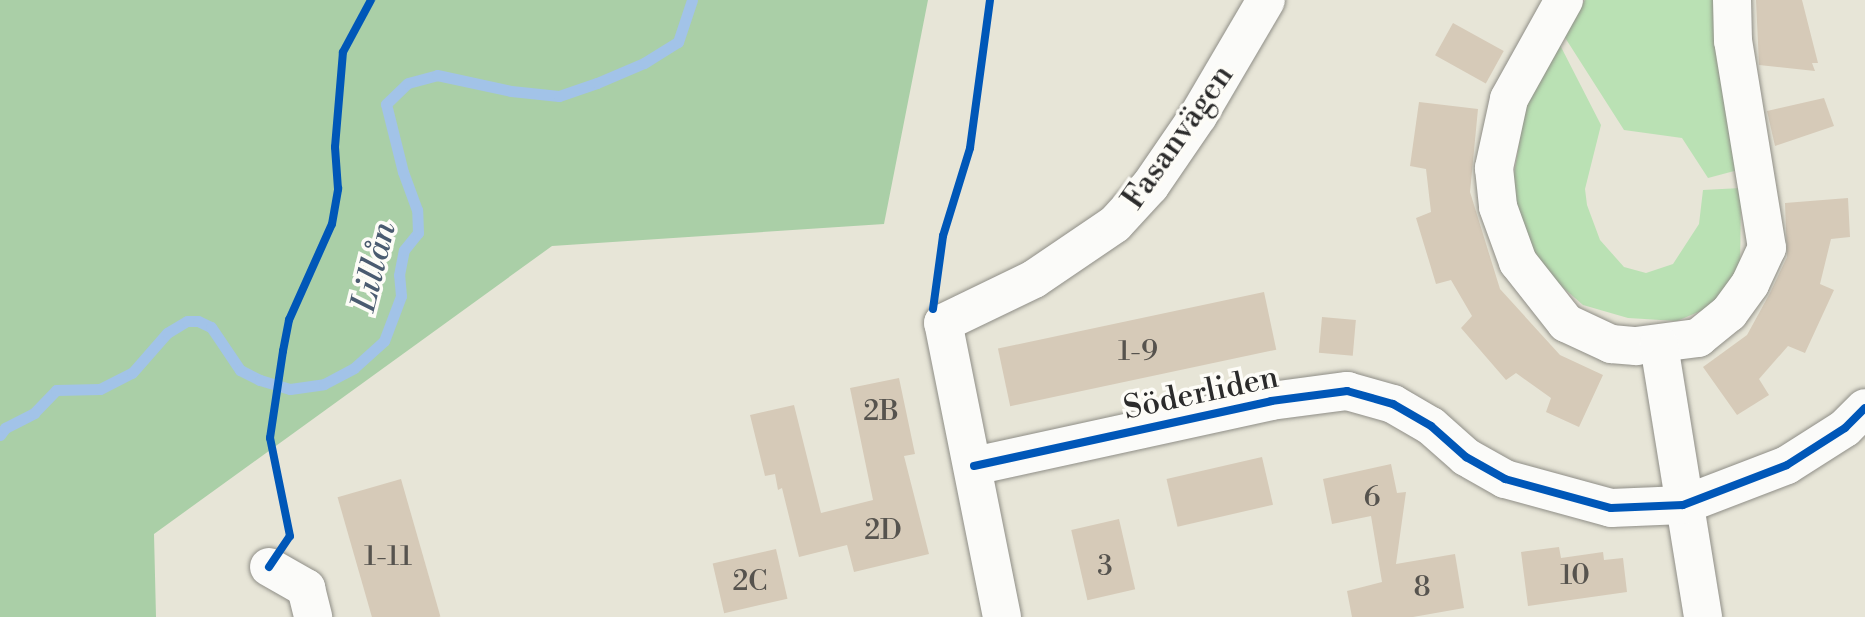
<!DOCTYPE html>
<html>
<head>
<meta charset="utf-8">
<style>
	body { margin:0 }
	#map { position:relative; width:1865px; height:617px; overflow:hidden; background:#e7e5d7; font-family:"Libre Bodoni",serif }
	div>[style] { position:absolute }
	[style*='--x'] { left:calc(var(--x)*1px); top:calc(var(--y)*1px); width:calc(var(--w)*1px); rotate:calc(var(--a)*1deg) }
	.green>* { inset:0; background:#bae1b4 }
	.forest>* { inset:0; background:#aacfa7 }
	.stream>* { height:11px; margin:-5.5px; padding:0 5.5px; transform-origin:5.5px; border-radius:5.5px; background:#a2c3e8 }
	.building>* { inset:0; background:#d6cab8; transform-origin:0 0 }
	.roads { filter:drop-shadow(0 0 2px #8f8e87) drop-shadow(0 0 2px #8f8e87) }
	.street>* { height:38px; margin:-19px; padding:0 19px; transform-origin:19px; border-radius:19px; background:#fbfbf9 }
	.cycleway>* { height:8px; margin:-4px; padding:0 4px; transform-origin:4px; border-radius:4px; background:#0057b8 }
	span { translate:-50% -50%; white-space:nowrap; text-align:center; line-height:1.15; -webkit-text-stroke:7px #fdfcf7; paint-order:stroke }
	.number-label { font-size:28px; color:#56534e }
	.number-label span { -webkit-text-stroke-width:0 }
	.street-label { font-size:32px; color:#2b2b2b }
	.water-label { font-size:34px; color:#4a5b70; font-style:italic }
</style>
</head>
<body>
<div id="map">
	<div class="green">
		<div style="clip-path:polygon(1585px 0,1714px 0,1738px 170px,1708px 178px,1682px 138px,1624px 130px,1564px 36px)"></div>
		<div style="clip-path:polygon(1559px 43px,1601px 125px,1585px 189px,1587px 205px,1600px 240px,1624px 267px,1646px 273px,1673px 264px,1699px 224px,1703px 190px,1741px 188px,1740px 272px,1715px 305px,1677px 321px,1628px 318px,1583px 305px,1543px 270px,1529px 243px,1512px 186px,1526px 103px)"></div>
	</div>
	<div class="forest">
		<div style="clip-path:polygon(0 0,928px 0,884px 224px,552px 246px,154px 534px,156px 617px,0 617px)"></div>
	</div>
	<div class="stream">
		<div style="--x:0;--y:435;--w:9;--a:-54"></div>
		<div style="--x:5;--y:428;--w:33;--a:-27"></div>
		<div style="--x:34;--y:413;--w:32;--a:-46"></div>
		<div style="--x:56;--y:390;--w:44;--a:-1.3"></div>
		<div style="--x:100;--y:389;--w:36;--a:-27"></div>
		<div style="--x:132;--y:373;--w:53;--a:-48.8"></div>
		<div style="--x:167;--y:333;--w:23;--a:-31"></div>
		<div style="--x:187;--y:321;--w:11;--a:0"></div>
		<div style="--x:198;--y:321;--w:14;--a:25"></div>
		<div style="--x:211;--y:327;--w:52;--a:56"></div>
		<div style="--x:240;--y:370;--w:22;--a:27"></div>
		<div style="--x:260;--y:380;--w:31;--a:17"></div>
		<div style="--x:290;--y:389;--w:34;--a:-8"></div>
		<div style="--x:324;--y:384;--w:34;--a:-28"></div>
		<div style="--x:354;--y:368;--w:40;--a:-42"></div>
		<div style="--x:384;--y:341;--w:48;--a:-69.3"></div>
		<div style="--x:401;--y:296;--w:21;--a:-95"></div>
		<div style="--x:399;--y:275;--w:25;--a:-79"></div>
		<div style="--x:404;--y:250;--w:22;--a:-51"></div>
		<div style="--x:418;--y:233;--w:23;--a:-92"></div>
		<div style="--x:417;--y:210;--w:40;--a:-110.2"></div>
		<div style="--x:403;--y:172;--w:70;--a:-104"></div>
		<div style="--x:386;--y:104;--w:30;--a:-44"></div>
		<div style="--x:408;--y:83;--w:30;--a:-15"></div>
		<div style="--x:437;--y:75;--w:76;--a:12.2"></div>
		<div style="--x:511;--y:91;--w:48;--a:5.9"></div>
		<div style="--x:559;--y:96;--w:40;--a:-18.9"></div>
		<div style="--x:597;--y:83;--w:51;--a:-23.1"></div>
		<div style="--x:644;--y:63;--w:40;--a:-32"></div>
		<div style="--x:678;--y:42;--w:44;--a:-71.6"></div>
	</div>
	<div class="building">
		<div style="clip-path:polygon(1756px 0,1802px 0,1818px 63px,1812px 63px,1815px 71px,1759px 65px)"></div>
		<div style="left:1453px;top:23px;width:58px;height:37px;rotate:29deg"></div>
		<div style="clip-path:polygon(1824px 98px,1834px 126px,1775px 146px,1767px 111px)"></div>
		<div style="clip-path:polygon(1419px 102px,1478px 109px,1470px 192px,1500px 289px,1560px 355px,1603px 375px,1579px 427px,1546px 412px,1551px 398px,1516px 373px,1506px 380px,1461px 328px,1472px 316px,1451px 280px,1436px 284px,1416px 218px,1431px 212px,1426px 169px,1410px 166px)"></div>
		<div style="clip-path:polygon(1848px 198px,1850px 237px,1831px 239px,1820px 284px,1834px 290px,1805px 353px,1788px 346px,1759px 379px,1769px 395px,1737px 415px,1703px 367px,1747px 335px,1770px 293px,1787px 257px,1785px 203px)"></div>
		<div style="left:1264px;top:292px;width:59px;height:272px;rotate:78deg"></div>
		<div style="left:1322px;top:317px;width:34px;height:36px;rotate:5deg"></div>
		<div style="clip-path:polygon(899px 378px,915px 454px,904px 456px,929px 554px,854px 572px,847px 545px,799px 557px,782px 488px,778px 490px,775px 474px,765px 476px,750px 415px,794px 405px,821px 513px,873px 500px,850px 388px)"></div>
		<div style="left:1262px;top:457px;width:49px;height:98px;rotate:77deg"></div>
		<div style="clip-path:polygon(1391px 464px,1397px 493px,1406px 492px,1396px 564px,1455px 554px,1464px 608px,1413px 617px,1352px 617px,1347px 591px,1382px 582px,1371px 516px,1332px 524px,1323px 479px)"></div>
		<div style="left:401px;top:479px;width:143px;height:66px;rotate:74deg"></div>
		<div style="left:1119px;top:519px;width:72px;height:49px;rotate:77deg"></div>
		<div style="clip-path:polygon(1559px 547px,1561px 558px,1603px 552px,1604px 560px,1623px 558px,1627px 592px,1528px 606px,1521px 552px)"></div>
		<div style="left:776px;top:549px;width:51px;height:65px;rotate:77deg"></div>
	</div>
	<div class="roads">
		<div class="street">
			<div style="--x:1564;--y:0;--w:113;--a:119.1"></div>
			<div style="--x:1509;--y:99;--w:71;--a:102.3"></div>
			<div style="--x:1494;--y:168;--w:39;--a:84"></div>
			<div style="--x:1498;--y:207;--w:59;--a:70"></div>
			<div style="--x:1518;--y:262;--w:78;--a:51.8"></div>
			<div style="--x:1566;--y:323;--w:50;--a:25"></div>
			<div style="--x:1611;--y:344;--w:25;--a:5"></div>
			<div style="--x:1636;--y:346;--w:63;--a:-7.4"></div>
			<div style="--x:1698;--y:338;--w:40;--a:-39"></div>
			<div style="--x:1729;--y:313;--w:36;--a:-54"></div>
			<div style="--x:1750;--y:284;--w:40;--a:-65"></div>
			<div style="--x:1767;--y:248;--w:210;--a:-99.3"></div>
			<div style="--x:1733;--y:41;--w:41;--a:-91.4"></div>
			<div style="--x:1659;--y:345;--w:276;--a:80.8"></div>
			<div style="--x:974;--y:466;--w:304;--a:-12.3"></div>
			<div style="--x:1271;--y:401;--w:77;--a:-7.5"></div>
			<div style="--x:1347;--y:391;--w:48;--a:15.8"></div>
			<div style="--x:1393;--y:404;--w:44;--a:30.1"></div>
			<div style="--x:1431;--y:426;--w:47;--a:41.5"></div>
			<div style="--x:1466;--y:457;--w:45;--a:29.4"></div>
			<div style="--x:1505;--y:479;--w:110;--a:15.3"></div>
			<div style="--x:1611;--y:508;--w:72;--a:-2.4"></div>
			<div style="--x:1683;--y:505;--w:111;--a:-21"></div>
			<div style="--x:1787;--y:465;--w:69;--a:-32.5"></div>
			<div style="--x:1845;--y:428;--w:28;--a:-45"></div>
			<div style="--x:269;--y:567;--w:43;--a:29.6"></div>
			<div style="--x:306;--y:588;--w:30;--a:76"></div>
			<div style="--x:1002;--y:617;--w:300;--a:-101.3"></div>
			<div style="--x:943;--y:323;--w:101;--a:-25.8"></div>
			<div style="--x:1034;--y:279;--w:98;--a:-34.2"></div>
			<div style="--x:1115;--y:224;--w:52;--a:-47.4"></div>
			<div style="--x:1150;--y:186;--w:85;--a:-55.6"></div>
			<div style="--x:1198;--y:116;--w:134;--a:-59.6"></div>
		</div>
	</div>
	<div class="cycleway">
		<div style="--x:933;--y:309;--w:74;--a:-82.2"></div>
		<div style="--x:943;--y:236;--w:92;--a:-72.9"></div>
		<div style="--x:970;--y:148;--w:149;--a:-82.3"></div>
		<div style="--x:974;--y:466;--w:304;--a:-12.3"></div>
		<div style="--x:1271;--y:401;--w:77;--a:-7.5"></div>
		<div style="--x:1347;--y:391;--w:48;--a:15.8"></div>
		<div style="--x:1393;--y:404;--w:44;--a:30.1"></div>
		<div style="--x:1431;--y:426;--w:47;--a:41.5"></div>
		<div style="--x:1466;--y:457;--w:45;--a:29.4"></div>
		<div style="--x:1505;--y:479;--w:110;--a:15.3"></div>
		<div style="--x:1611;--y:508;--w:72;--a:-2.4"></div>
		<div style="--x:1683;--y:505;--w:111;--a:-21"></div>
		<div style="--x:1787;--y:465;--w:69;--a:-32.5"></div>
		<div style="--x:1845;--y:428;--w:28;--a:-45"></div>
		<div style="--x:269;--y:567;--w:37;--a:-56"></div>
		<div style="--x:290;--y:536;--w:100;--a:-101.5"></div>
		<div style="--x:270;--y:438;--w:88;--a:-81.5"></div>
		<div style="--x:283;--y:351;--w:32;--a:-79"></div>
		<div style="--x:289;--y:320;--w:105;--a:-65.9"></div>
		<div style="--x:332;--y:224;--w:36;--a:-80"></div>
		<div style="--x:338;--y:189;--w:42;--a:-94.1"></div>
		<div style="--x:335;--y:147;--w:95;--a:-85.2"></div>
		<div style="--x:343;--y:52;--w:59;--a:-61.7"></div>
	</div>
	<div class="number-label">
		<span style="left:1138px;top:352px">1-9</span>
		<span style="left:881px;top:412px">2B</span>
		<span style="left:1372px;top:498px">6</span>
		<span style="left:883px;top:531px">2D</span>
		<span style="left:388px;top:557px">1-11</span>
		<span style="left:1105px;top:567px">3</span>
		<span style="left:1575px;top:576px">10</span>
		<span style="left:750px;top:582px">2C</span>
		<span style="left:1422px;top:588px">8</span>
	</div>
	<div class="street-label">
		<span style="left:1178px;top:137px;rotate:-55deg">Fasanvägen</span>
		<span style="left:1201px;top:393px;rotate:-12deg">Söderliden</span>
	</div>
	<div class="water-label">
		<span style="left:375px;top:267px;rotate:-76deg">Lillån</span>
	</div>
</div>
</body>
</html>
